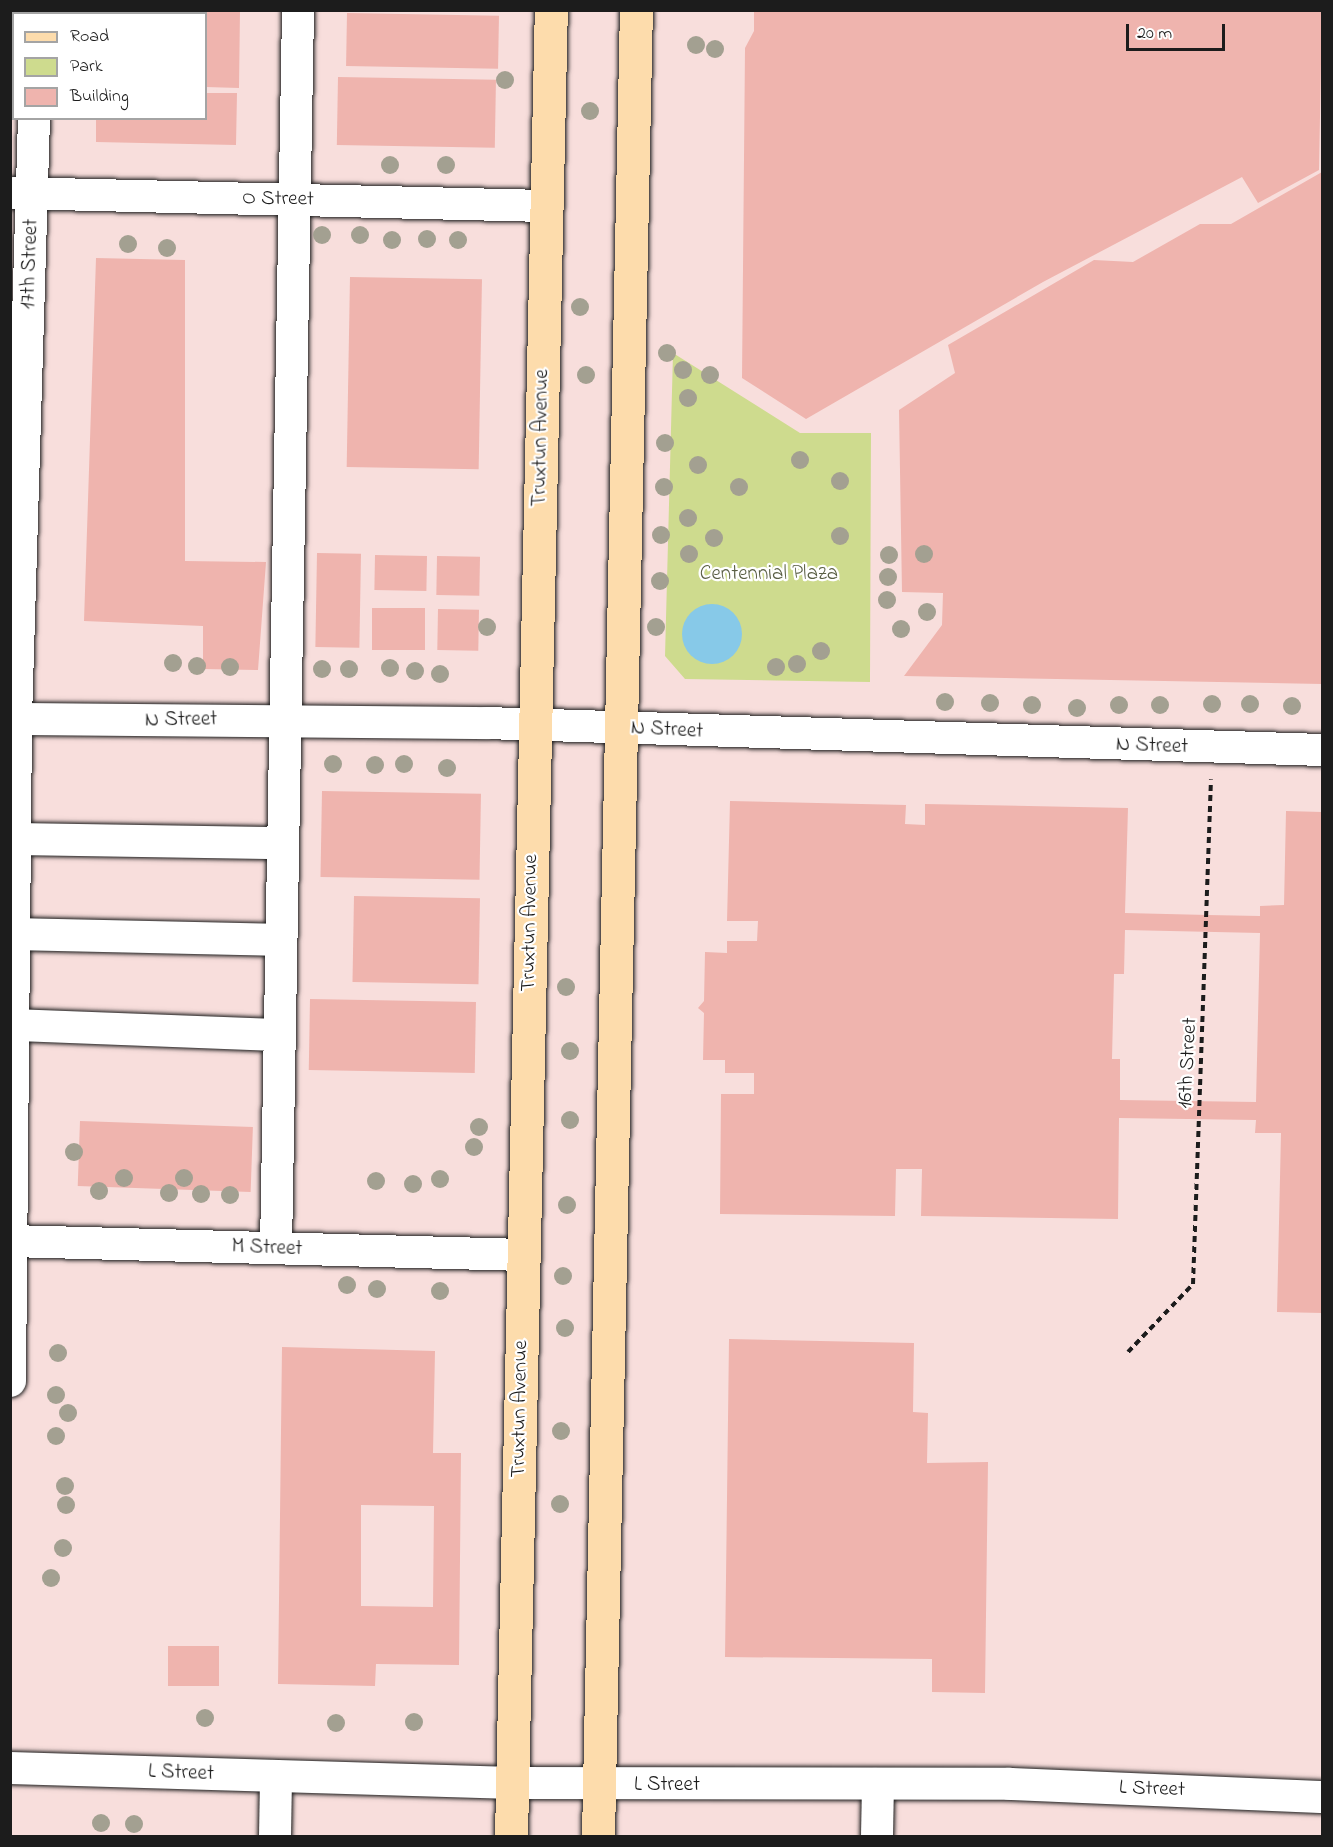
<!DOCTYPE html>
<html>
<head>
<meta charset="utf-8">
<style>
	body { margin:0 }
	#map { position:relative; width:1333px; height:1847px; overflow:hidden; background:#fcf0ef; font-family:"Indie Flower",sans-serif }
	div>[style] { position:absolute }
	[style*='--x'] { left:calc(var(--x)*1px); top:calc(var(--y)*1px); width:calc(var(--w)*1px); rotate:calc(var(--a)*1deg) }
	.built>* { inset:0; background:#f8dedc }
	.green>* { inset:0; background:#cedb8e }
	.water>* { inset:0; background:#87c9e8 }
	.round { border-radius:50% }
	.building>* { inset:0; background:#efb4ae; transform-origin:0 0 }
	.path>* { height:4px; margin-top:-2px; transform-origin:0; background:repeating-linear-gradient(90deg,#1c1c1c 0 6px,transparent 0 10.5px) }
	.roads { filter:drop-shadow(0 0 2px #1c1c1c) drop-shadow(0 0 2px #1c1c1c) }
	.minor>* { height:32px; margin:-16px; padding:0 16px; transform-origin:16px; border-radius:16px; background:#fff }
	.major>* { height:33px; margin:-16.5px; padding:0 16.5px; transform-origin:16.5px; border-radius:16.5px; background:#fddcac }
	.trees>* { width:18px; height:18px; margin:-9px; border-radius:50%; background:#a3a091 }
	span { translate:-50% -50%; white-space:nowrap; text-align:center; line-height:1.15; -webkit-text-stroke:4.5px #fff; paint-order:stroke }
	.street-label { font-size:21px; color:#1c1c1c }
	.park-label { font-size:21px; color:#5a5f44 }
	.frame { position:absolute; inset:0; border:12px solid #1c1c1c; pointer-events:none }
	.legend { position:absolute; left:12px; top:12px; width:195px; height:108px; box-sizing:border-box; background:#fff; border:2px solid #a4a4a4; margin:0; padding:8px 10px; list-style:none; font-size:18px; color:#1c1c1c }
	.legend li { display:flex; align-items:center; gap:12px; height:30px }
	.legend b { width:30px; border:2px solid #a4a4a4 }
	.scale { position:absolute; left:1126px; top:24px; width:99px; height:27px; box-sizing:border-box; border:3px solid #1c1c1c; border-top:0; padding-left:8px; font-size:18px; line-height:21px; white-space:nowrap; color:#1c1c1c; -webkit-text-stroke:4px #fff; paint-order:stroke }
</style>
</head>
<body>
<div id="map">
	<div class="built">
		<div style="clip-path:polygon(evenodd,11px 11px,1322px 11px,1322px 1836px,11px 1836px,11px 11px,14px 14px,206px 14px,206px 118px,14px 118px,14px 14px)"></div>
	</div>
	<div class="green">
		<div style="clip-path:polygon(673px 353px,800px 433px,871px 433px,870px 682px,685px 679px,665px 656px)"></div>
	</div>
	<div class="water">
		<div class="round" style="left:682px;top:604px;width:60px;height:60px"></div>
	</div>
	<div class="building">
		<div style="clip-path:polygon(171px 10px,240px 10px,239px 88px,206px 87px,206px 14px)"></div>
		<div style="clip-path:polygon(754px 10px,1322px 10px,1319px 170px,1258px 203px,1242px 177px,1043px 282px,806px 419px,742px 378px,745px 48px,754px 31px)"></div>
		<div style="left:347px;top:13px;width:152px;height:53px;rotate:1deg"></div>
		<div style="left:338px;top:77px;width:158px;height:68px;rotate:1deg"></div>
		<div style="clip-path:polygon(206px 93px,237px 93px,236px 145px,96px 142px,96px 118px,206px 118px)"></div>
		<div style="clip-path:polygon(1322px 172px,1322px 684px,904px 676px,942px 625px,943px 593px,902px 592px,899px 410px,955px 373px,948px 345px,1094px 260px,1133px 262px,1200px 224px,1231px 224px)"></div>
		<div style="clip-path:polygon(96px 258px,185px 260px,185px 561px,266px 562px,258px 670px,203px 669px,203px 626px,84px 621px)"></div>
		<div style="left:350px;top:277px;width:132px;height:190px;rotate:1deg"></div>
		<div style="left:317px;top:553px;width:44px;height:94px;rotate:1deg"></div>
		<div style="left:375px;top:555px;width:52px;height:35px;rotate:1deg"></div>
		<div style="left:437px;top:556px;width:43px;height:39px;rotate:1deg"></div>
		<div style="left:372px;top:608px;width:53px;height:42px"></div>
		<div style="left:438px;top:609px;width:41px;height:41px;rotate:1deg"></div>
		<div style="left:322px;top:791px;width:159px;height:86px;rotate:1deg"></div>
		<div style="clip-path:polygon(evenodd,730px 801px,906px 805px,905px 824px,925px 825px,925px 804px,1128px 808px,1125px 913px,1208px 915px,1260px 916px,1260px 906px,1284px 905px,1286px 811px,1322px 812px,1322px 1313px,1277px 1312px,1281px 1133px,1255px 1133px,1256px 1120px,1119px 1118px,1118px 1219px,921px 1216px,922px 1169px,896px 1169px,895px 1216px,720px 1214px,721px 1094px,754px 1094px,754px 1073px,725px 1073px,725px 1060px,703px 1060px,704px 1013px,698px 1008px,704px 1001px,705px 952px,727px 953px,727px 941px,757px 941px,758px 921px,727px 921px,730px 801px,1125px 930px,1260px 933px,1256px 1102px,1120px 1100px,1120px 1059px,1112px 1059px,1114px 974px,1124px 974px,1125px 930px)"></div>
		<div style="left:354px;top:896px;width:126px;height:86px;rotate:1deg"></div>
		<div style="left:310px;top:999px;width:166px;height:71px;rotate:1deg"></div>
		<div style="left:80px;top:1121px;width:173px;height:65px;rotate:2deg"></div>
		<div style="clip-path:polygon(729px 1339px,914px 1343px,913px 1412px,928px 1413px,927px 1463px,988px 1462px,985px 1693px,932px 1692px,932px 1659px,725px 1657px)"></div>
		<div style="clip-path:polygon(evenodd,282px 1347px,435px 1351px,433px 1453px,461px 1453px,459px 1665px,376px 1664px,375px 1686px,278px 1684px,282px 1347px,361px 1505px,434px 1506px,433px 1607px,361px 1606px,361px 1505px)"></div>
		<div style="left:168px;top:1646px;width:51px;height:40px"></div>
	</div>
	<div class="path">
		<div style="--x:1128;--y:1352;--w:94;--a:-46.3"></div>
		<div style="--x:1193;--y:1284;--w:505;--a:-87.96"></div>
	</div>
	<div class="roads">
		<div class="minor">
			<div style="--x:36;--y:14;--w:4;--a:-90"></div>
			<div style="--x:13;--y:193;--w:533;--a:1.4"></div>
			<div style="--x:10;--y:719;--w:476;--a:0.5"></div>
			<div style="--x:486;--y:723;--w:836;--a:1.85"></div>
			<div style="--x:16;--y:839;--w:267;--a:0.9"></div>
			<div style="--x:17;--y:934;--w:264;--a:1.3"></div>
			<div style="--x:15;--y:1025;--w:265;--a:2.2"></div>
			<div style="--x:10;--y:1241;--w:514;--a:1.56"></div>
			<div style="--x:276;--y:1248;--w:1238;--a:-88.98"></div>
			<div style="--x:10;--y:1381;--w:663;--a:-89.48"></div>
			<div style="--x:16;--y:718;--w:600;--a:-88.28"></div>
			<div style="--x:10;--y:1768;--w:502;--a:1.71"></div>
			<div style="--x:512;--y:1783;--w:498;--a:0.1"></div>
			<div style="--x:1010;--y:1784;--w:312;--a:2.4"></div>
			<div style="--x:275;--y:1836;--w:60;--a:-89"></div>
			<div style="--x:877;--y:1836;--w:52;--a:-88.9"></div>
		</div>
		<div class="major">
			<div style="--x:511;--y:1836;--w:1826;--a:-88.75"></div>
			<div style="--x:598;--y:1836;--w:1826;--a:-88.81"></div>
		</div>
	</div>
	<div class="trees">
		<div style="left:696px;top:45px"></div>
		<div style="left:715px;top:49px"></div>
		<div style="left:505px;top:80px"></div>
		<div style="left:590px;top:111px"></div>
		<div style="left:390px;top:165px"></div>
		<div style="left:446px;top:165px"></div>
		<div style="left:322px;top:235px"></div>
		<div style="left:360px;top:235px"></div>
		<div style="left:427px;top:239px"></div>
		<div style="left:392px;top:240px"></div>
		<div style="left:458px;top:240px"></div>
		<div style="left:128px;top:244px"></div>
		<div style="left:167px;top:248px"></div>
		<div style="left:580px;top:307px"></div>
		<div style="left:667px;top:353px"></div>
		<div style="left:683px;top:370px"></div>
		<div style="left:586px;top:375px"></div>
		<div style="left:710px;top:375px"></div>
		<div style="left:688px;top:398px"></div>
		<div style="left:665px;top:443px"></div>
		<div style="left:800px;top:460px"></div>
		<div style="left:698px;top:465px"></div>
		<div style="left:840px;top:481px"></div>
		<div style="left:664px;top:487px"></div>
		<div style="left:739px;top:487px"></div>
		<div style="left:688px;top:518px"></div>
		<div style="left:661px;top:535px"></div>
		<div style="left:840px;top:536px"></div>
		<div style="left:714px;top:538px"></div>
		<div style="left:689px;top:554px"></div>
		<div style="left:924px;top:554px"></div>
		<div style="left:889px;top:555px"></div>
		<div style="left:888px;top:577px"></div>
		<div style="left:660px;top:581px"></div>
		<div style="left:887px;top:600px"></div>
		<div style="left:927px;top:612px"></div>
		<div style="left:487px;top:627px"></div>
		<div style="left:656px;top:627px"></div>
		<div style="left:901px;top:629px"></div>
		<div style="left:821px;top:651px"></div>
		<div style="left:173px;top:663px"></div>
		<div style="left:797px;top:664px"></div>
		<div style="left:197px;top:666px"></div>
		<div style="left:230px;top:667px"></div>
		<div style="left:776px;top:667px"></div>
		<div style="left:390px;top:668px"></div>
		<div style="left:322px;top:669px"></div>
		<div style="left:349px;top:669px"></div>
		<div style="left:415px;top:671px"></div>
		<div style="left:440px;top:674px"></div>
		<div style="left:945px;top:702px"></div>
		<div style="left:990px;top:703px"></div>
		<div style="left:1212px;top:704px"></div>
		<div style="left:1250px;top:704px"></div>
		<div style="left:1032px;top:705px"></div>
		<div style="left:1119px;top:705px"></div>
		<div style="left:1160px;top:705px"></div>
		<div style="left:1292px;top:706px"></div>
		<div style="left:1077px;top:708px"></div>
		<div style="left:333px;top:764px"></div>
		<div style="left:404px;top:764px"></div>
		<div style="left:375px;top:765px"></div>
		<div style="left:447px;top:768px"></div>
		<div style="left:566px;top:987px"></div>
		<div style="left:570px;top:1051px"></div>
		<div style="left:570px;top:1120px"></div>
		<div style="left:479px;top:1127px"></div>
		<div style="left:474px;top:1147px"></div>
		<div style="left:74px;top:1152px"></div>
		<div style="left:124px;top:1178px"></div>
		<div style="left:184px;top:1178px"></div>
		<div style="left:440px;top:1179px"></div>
		<div style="left:376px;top:1181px"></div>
		<div style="left:413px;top:1184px"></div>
		<div style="left:99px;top:1191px"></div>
		<div style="left:169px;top:1193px"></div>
		<div style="left:201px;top:1194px"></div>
		<div style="left:230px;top:1195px"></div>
		<div style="left:567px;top:1205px"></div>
		<div style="left:563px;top:1276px"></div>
		<div style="left:347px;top:1285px"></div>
		<div style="left:377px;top:1289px"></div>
		<div style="left:440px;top:1291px"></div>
		<div style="left:565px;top:1328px"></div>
		<div style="left:58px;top:1353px"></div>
		<div style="left:56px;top:1395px"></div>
		<div style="left:68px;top:1413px"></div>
		<div style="left:561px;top:1431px"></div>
		<div style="left:56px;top:1436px"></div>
		<div style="left:65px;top:1486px"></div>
		<div style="left:560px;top:1504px"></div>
		<div style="left:66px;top:1505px"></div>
		<div style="left:63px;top:1548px"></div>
		<div style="left:51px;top:1578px"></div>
		<div style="left:205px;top:1718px"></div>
		<div style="left:414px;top:1722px"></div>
		<div style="left:336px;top:1723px"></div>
		<div style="left:101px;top:1823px"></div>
		<div style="left:134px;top:1824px"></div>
	</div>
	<div class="street-label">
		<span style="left:278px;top:199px;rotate:1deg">O Street</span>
		<span style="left:30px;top:264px;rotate:-88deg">17th Street</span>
		<span style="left:541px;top:438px;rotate:-89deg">Truxtun Avenue</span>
		<span style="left:181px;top:720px;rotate:-1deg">N Street</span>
		<span style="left:667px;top:730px;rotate:3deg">N Street</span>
		<span style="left:1152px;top:746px;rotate:2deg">N Street</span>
		<span style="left:530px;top:923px;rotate:-89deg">Truxtun Avenue</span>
		<span style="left:1188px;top:1063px;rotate:-87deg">16th Street</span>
		<span style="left:267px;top:1248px;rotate:2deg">M Street</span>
		<span style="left:520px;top:1409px;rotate:-89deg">Truxtun Avenue</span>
		<span style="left:181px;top:1773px;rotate:2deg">L Street</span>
		<span style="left:667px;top:1785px">L Street</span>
		<span style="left:1152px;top:1789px;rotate:2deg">L Street</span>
	</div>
	<div class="park-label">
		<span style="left:769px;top:574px">Centennial Plaza</span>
	</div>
	<div class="frame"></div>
	<ul class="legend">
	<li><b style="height:8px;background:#fddcac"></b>Road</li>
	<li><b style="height:16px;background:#cedb8e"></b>Park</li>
	<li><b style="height:16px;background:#efb4ae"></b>Building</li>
	</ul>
	<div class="scale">20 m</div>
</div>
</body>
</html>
